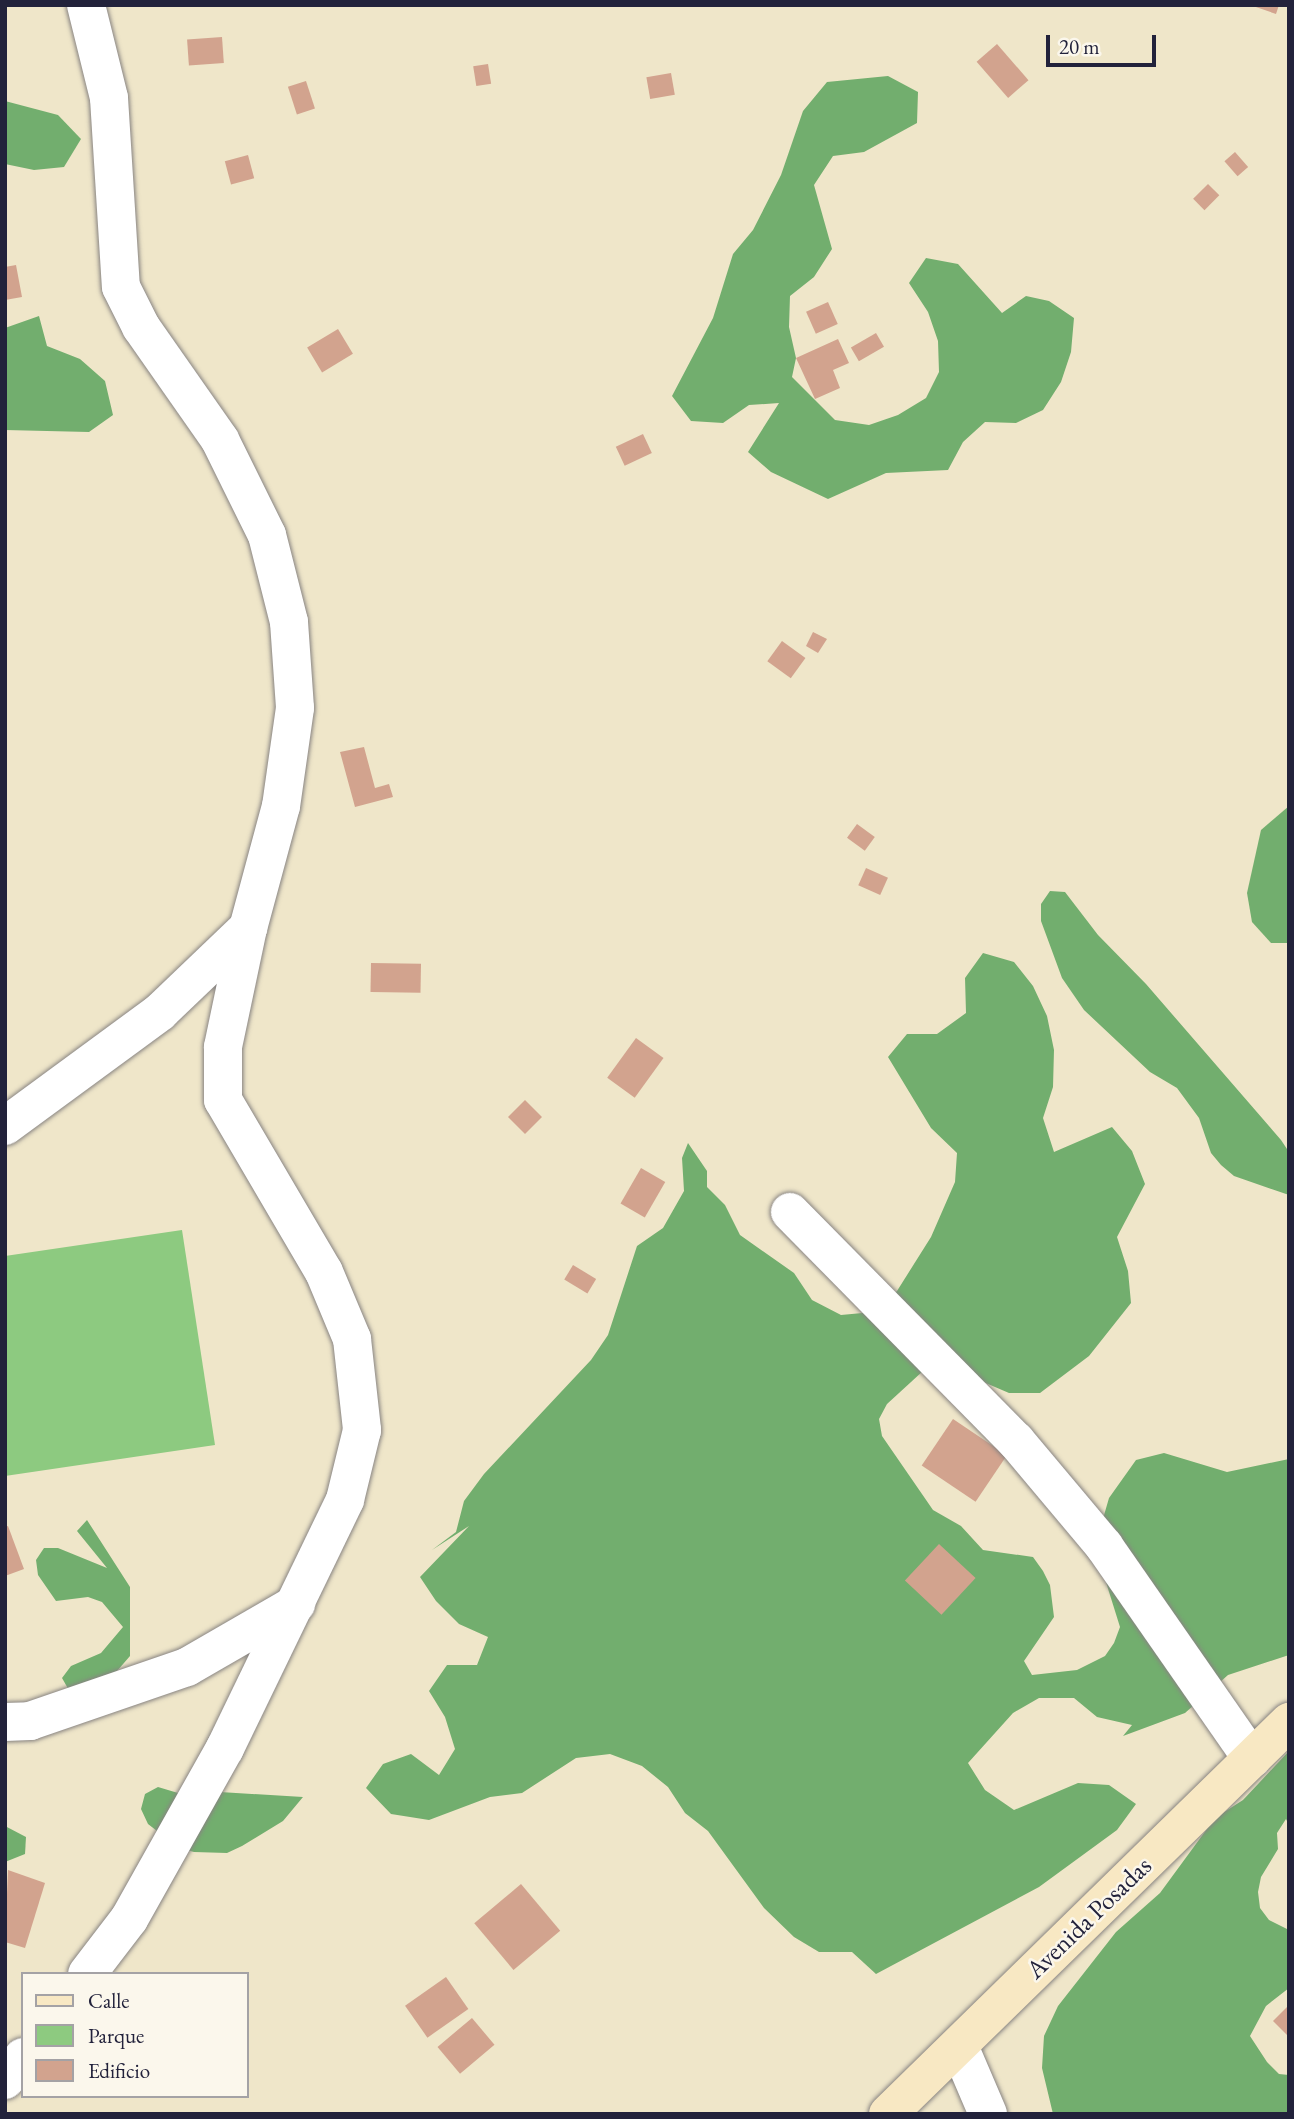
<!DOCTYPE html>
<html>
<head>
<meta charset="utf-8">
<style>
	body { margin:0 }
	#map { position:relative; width:1294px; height:2119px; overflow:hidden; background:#efe6c9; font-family:"EB Garamond",serif }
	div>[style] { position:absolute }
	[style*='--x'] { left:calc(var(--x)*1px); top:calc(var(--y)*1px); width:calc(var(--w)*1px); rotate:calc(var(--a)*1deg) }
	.green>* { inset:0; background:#8dca80 }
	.forest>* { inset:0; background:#72ae6e }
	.building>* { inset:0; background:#d2a38e; transform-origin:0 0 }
	.roads { filter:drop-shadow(0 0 2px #888482) drop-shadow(0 0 2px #888482) }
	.street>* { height:38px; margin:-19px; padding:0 19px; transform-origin:19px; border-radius:19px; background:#fff }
	.secondary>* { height:38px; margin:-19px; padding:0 19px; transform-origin:19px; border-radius:19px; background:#f8e8c3 }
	span { translate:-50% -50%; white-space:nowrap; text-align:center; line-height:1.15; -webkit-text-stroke:5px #fbf7ec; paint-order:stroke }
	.street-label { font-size:26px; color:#22223b }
	.frame { position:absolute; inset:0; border:7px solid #22223b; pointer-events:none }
	.legend { position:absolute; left:21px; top:1972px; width:228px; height:126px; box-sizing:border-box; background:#fbf7ec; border:2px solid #a4a2a5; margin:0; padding:9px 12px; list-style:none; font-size:21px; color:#22223b }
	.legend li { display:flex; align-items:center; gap:14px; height:35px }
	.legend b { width:35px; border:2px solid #a4a2a5 }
	.scale { position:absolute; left:1046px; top:35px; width:110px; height:32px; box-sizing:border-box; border:4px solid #22223b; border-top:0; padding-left:9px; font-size:21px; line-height:24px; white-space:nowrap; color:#22223b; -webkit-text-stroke:5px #fbf7ec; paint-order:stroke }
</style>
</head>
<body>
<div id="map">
	<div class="green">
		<div style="clip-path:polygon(182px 1230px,215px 1445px,5px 1476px,5px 1256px)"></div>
	</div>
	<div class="forest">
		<div style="clip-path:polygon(888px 76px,918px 92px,917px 123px,864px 152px,833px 156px,814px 185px,832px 249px,814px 277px,790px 296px,789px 327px,796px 358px,792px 377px,835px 420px,869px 425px,898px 415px,926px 398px,939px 372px,938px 341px,928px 312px,909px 283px,926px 258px,958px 264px,1002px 313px,1026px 296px,1049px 301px,1074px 318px,1071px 352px,1061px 382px,1043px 410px,1016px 423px,985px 422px,963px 442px,948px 470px,886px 473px,828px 499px,771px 472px,748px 452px,779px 403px,749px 405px,723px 423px,691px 421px,672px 396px,713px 318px,733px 254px,753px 230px,781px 175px,803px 111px,827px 82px)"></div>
		<div style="clip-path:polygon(5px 101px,58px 115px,81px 139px,64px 167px,34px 170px,5px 164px)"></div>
		<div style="clip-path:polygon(39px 316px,47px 346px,80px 359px,105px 381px,113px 415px,89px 432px,5px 430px,5px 328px)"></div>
		<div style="clip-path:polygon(1289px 806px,1289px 943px,1271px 943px,1252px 922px,1247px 893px,1261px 830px)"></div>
		<div style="clip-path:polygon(1050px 891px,1065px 892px,1098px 935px,1146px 984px,1281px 1140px,1289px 1152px,1289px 1195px,1234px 1176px,1221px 1165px,1211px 1153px,1199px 1118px,1177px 1088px,1150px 1072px,1084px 1010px,1062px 978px,1041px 921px,1041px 904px)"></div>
		<div style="clip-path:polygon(983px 953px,1014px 962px,1033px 986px,1047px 1016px,1054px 1050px,1053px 1087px,1043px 1118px,1054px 1152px,1112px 1127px,1132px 1151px,1145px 1184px,1117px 1237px,1128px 1271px,1131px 1303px,1089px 1356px,1040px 1393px,1009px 1393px,981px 1381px,923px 1371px,887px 1404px,879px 1419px,882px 1436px,933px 1510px,961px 1526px,983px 1550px,1033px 1557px,1043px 1571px,1050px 1585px,1054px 1617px,1024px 1661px,1032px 1675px,1077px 1670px,1105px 1656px,1114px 1643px,1120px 1627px,1105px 1579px,1100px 1529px,1109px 1498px,1136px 1460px,1164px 1453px,1227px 1472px,1289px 1459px,1289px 1655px,1228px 1675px,1185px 1713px,1123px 1736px,1132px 1725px,1097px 1717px,1074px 1698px,1039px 1698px,1013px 1713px,968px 1763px,985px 1790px,1014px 1810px,1078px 1783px,1109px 1785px,1136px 1804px,1117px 1830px,1039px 1887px,876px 1974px,852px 1952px,819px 1952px,794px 1937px,764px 1908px,708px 1831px,685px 1813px,668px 1787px,642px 1766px,610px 1754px,576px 1758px,522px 1793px,490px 1797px,429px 1820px,391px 1814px,366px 1788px,383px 1764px,411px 1754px,439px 1775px,455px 1749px,445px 1717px,429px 1691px,447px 1665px,477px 1665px,488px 1637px,459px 1624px,436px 1601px,420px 1577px,469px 1526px,432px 1550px,456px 1532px,464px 1501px,484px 1474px,591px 1360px,608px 1335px,637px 1246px,663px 1228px,684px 1191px,682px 1158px,688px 1143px,707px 1171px,707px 1187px,725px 1205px,740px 1235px,794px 1273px,812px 1300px,841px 1315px,873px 1312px,897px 1291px,931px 1237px,955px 1182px,957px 1153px,931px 1128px,888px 1057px,907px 1034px,937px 1034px,966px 1013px,965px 978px)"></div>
		<div style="clip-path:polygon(87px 1520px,130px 1587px,130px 1656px,111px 1678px,70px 1692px,62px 1678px,71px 1666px,101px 1653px,123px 1627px,102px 1602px,88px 1597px,56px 1601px,38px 1575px,36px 1560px,44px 1548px,58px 1548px,107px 1568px,77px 1531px)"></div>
		<div style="clip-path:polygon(1289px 1751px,1289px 1825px,1286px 1819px,1277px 1833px,1278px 1849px,1261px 1877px,1258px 1892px,1260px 1908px,1269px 1920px,1289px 1930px,1289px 1988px,1266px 2006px,1250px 2036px,1267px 2062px,1279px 2074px,1289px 2075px,1289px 2114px,1053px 2114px,1042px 2068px,1044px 2036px,1058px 2006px,1116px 1932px,1160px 1893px,1215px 1818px,1243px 1800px)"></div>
		<div style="clip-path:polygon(158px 1787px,188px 1796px,220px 1792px,303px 1797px,283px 1821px,242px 1846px,227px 1853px,194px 1852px,179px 1848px,148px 1824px,141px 1809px,145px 1794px)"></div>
		<div style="clip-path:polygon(5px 1826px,26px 1837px,25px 1854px,5px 1862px)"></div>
	</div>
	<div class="building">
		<div style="clip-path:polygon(1250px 5px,1279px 5px,1276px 14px)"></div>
		<div style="left:222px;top:37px;width:26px;height:35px;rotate:86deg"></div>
		<div style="left:997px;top:44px;width:48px;height:27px;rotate:49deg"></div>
		<div style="left:488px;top:64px;width:20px;height:15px;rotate:81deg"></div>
		<div style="left:671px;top:73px;width:22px;height:25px;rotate:80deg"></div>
		<div style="left:306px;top:81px;width:29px;height:19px;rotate:72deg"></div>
		<div style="left:1235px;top:152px;width:20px;height:14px;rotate:49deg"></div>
		<div style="left:248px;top:155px;width:24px;height:24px;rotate:75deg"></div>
		<div style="left:1208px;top:184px;width:16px;height:21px;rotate:45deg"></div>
		<div style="clip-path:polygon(16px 265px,22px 297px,5px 300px,5px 267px)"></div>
		<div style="left:828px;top:302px;width:24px;height:24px;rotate:66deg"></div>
		<div style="left:338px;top:329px;width:29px;height:36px;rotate:59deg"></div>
		<div style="left:876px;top:333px;width:16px;height:29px;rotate:60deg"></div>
		<div style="clip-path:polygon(838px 339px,849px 363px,833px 370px,840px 388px,815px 399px,796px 358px)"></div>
		<div style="left:643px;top:434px;width:21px;height:30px;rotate:65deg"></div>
		<div style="clip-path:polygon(813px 632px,827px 639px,818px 653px,806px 646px)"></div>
		<div style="left:782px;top:641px;width:29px;height:25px;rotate:36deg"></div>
		<div style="clip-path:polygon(364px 747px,375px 788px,389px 784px,393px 797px,355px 807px,340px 752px)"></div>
		<div style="left:857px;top:824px;width:22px;height:17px;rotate:36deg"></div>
		<div style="left:866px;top:868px;width:24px;height:19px;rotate:24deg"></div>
		<div style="left:371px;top:963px;width:50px;height:29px;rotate:1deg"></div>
		<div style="left:636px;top:1038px;width:34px;height:49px;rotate:36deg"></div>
		<div style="left:525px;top:1100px;width:24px;height:24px;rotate:45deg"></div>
		<div style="left:641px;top:1168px;width:28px;height:41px;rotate:30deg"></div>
		<div style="left:573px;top:1265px;width:27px;height:17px;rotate:31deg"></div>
		<div style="left:953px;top:1419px;width:65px;height:56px;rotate:34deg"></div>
		<div style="clip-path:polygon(8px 1526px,24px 1569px,5px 1576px,5px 1527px)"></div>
		<div style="left:939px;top:1544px;width:50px;height:50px;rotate:43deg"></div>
		<div style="clip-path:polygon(8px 1870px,45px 1883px,25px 1948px,5px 1942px)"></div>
		<div style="left:521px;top:1884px;width:61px;height:61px;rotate:50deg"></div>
		<div style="left:446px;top:1977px;width:39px;height:50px;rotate:55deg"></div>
		<div style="clip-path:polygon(1289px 2005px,1289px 2037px,1273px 2021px)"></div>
		<div style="left:472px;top:2018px;width:35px;height:45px;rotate:50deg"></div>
	</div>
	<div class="roads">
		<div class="street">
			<div style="--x:86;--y:5;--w:96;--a:76.1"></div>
			<div style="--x:109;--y:98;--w:189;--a:86.4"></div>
			<div style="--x:121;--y:287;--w:45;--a:63.4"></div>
			<div style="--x:141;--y:327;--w:138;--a:55"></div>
			<div style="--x:220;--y:440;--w:106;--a:63.7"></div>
			<div style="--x:267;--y:535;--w:90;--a:75.8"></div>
			<div style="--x:289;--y:622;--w:86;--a:86"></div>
			<div style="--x:295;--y:708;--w:99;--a:98.1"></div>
			<div style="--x:281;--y:806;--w:126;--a:105.1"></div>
			<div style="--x:248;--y:928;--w:122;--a:101.9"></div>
			<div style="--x:223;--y:1047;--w:53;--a:90"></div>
			<div style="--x:223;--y:1100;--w:199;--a:59.6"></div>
			<div style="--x:324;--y:1272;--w:73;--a:67.3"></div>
			<div style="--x:352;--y:1339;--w:92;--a:83.7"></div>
			<div style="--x:362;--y:1430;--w:72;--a:103.7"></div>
			<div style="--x:345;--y:1500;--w:276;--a:115.8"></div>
			<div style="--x:225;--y:1748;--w:196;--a:119.3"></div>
			<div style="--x:129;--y:1919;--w:69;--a:127.4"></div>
			<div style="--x:5;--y:1126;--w:192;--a:-36.3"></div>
			<div style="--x:160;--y:1012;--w:122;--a:-43.7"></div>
			<div style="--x:790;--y:1212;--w:322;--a:45.4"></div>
			<div style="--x:1016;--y:1441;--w:137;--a:50"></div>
			<div style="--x:1104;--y:1546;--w:259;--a:55.2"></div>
			<div style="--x:5;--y:1722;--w:25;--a:-2"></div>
			<div style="--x:30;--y:1721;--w:166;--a:-19"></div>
			<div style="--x:187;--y:1667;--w:126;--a:-30"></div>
			<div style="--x:959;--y:2046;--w:74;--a:66.9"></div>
			<div style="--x:5;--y:2080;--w:29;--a:-52"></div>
		</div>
		<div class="secondary">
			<div style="--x:888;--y:2114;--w:561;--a:-44.35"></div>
		</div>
	</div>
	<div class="street-label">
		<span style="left:1089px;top:1918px;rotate:-44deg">Avenida Posadas</span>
	</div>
	<div class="frame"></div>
	<ul class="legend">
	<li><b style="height:9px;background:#f8e8c3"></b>Calle</li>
	<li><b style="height:19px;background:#8dca80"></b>Parque</li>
	<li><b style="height:19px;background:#d2a38e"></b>Edificio</li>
	</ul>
	<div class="scale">20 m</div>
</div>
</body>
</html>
